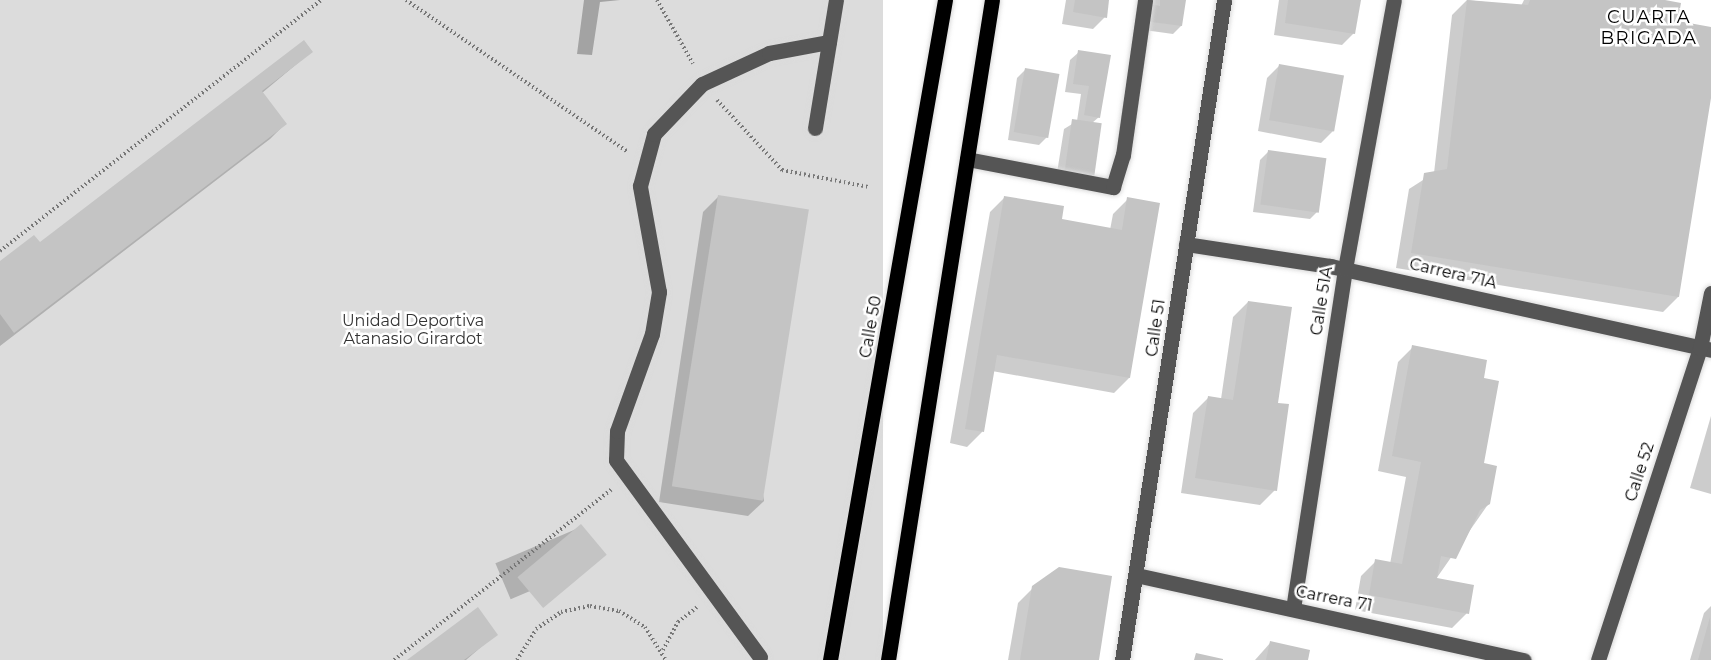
<!DOCTYPE html>
<html>
<head>
<meta charset="utf-8">
<style>
	body { margin:0 }
	#map { position:relative; width:1711px; height:660px; overflow:hidden; background:#fff; font-family:Montserrat,sans-serif }
	div>[style] { position:absolute }
	[style*='--x'] { left:calc(var(--x)*1px); top:calc(var(--y)*1px); width:calc(var(--w)*1px); rotate:calc(var(--a)*1deg) }
	.green>* { inset:0; background:#dcdcdc; transform-origin:0 0 }
	.water>* { inset:0; background:#a3a3a3 }
	.shadow>* { inset:0; background:#0003; transform-origin:0 0 }
	.building>* { inset:0; background:#c4c4c4; transform-origin:0 0 }
	.path>* { height:4px; margin-top:-2px; transform-origin:0; background:repeating-linear-gradient(90deg,#777 0 1.5px,transparent 0 4.5px) }
	.roads { filter:drop-shadow(0 0 2px #dbdbdb) drop-shadow(0 0 2px #dbdbdb) }
	.minor>* { height:15px; margin:-7.5px; padding:0 7.5px; transform-origin:7.5px; border-radius:7.5px; background:#555 }
	.major>* { height:15px; margin:-7.5px; padding:0 7.5px; transform-origin:7.5px; border-radius:7.5px; background:#000 }
	span { translate:-50% -50%; white-space:nowrap; text-align:center; line-height:1.15; -webkit-text-stroke:5px #fff; paint-order:stroke }
	.street-label { font-size:16px; color:#000 }
	.park-label { font-size:16px; color:#333 }
	.neighbourhood-label { font-size:18px; color:#000; letter-spacing:1.5px }
</style>
</head>
<body>
<div id="map">
	<div class="green">
		<div style="left:0;top:0;width:883px;height:660px"></div>
	</div>
	<div class="water">
		<div style="clip-path:polygon(584px 0,620px 0,600px 2px,592px 55px,577px 54px)"></div>
	</div>
	<div class="shadow">
		<div style="clip-path:polygon(1066px 0,1108px 0,1105px 17px,1093px 29px,1062px 24px)"></div>
		<div style="clip-path:polygon(1154px 0,1184px 0,1181px 26px,1173px 34px,1137px 29px)"></div>
		<div style="clip-path:polygon(1279px 0,1359px 0,1354px 33px,1342px 45px,1274px 35px)"></div>
		<div style="clip-path:polygon(1467px 0,1521px 6px,1524px 0,1656px 0,1676px 23px,1711px 28px,1711px 89px,1678px 297px,1663px 312px,1396px 268px,1409px 189px,1434px 173px,1452px 15px)"></div>
		<div style="clip-path:polygon(311px 52px,262px 93px,285px 124px,270px 139px,0 346px,0 263px,39px 245px)"></div>
		<div style="clip-path:polygon(1079px 52px,1099px 117px,1092px 123px,1092px 176px,1056px 179px,1064px 129px,1077px 121px,1081px 94px,1065px 92px,1070px 60px)"></div>
		<div style="clip-path:polygon(1279px 66px,1333px 131px,1321px 143px,1258px 131px,1267px 78px)"></div>
		<div style="clip-path:polygon(1025px 70px,1048px 136px,1039px 145px,1008px 140px,1017px 78px)"></div>
		<div style="clip-path:polygon(1268px 152px,1318px 211px,1310px 219px,1253px 212px,1260px 160px)"></div>
		<div style="clip-path:polygon(718px 197px,764px 501px,748px 516px,659px 502px,703px 212px)"></div>
		<div style="clip-path:polygon(1005px 197px,1060px 221px,1110px 230px,1113px 214px,1128px 199px,1129px 378px,1114px 393px,992px 371px,982px 432px,967px 447px,950px 443px,990px 212px)"></div>
		<div style="clip-path:polygon(1248px 302px,1276px 404px,1275px 490px,1260px 505px,1181px 493px,1193px 413px,1208px 398px,1221px 399px,1233px 317px)"></div>
		<div style="clip-path:polygon(1413px 347px,1482px 379px,1482px 465px,1489px 503px,1436px 579px,1467px 613px,1452px 628px,1355px 610px,1361px 576px,1376px 561px,1390px 564px,1406px 477px,1378px 471px,1398px 362px)"></div>
		<div style="clip-path:polygon(1711px 416px,1711px 494px,1690px 488px)"></div>
		<div style="left:581px;top:527px;width:39px;height:93px;rotate:67deg"></div>
		<div style="clip-path:polygon(1033px 588px,1097px 660px,1008px 660px,1018px 603px)"></div>
		<div style="clip-path:polygon(1711px 606px,1711px 660px,1690px 660px,1704px 613px)"></div>
		<div style="clip-path:polygon(496px 634px,466px 660px,410px 660px)"></div>
		<div style="clip-path:polygon(1271px 642px,1306px 660px,1255px 660px)"></div>
	</div>
	<div class="building">
		<div style="clip-path:polygon(1075px 0,1109px 0,1107px 18px,1073px 12px)"></div>
		<div style="clip-path:polygon(1160px 0,1186px 0,1182px 26px,1144px 21px,1147px 4px,1160px 6px)"></div>
		<div style="clip-path:polygon(1288px 0,1361px 0,1355px 34px,1285px 23px)"></div>
		<div style="clip-path:polygon(1467px 0,1528px 5px,1530px 0,1665px 0,1681px 3px,1678px 21px,1711px 27px,1711px 98px,1679px 297px,1411px 253px,1424px 173px,1447px 169px)"></div>
		<div style="clip-path:polygon(304px 40px,313px 52px,262px 91px,287px 124px,14px 333px,0 314px,0 261px,34px 235px,40px 242px)"></div>
		<div style="clip-path:polygon(1078px 50px,1111px 55px,1100px 118px,1084px 115px,1089px 86px,1073px 84px)"></div>
		<div style="left:1279px;top:64px;width:66px;height:57px;rotate:10deg"></div>
		<div style="left:1025px;top:68px;width:35px;height:65px;rotate:10deg"></div>
		<div style="left:1072px;top:119px;width:30px;height:53px;rotate:8deg"></div>
		<div style="left:1268px;top:150px;width:59px;height:55px;rotate:8deg"></div>
		<div style="left:718px;top:195px;width:92px;height:295px;rotate:9deg"></div>
		<div style="clip-path:polygon(1004px 196px,1064px 206px,1062px 219px,1122px 230px,1127px 197px,1160px 203px,1130px 378px,997px 355px,984px 432px,965px 429px)"></div>
		<div style="clip-path:polygon(1248px 301px,1292px 307px,1278px 403px,1289px 404px,1277px 491px,1195px 478px,1208px 396px,1233px 400px)"></div>
		<div style="clip-path:polygon(1412px 345px,1487px 360px,1484px 378px,1499px 381px,1484px 463px,1497px 466px,1490px 504px,1480px 510px,1456px 559px,1441px 556px,1437px 578px,1474px 585px,1469px 614px,1369px 595px,1375px 559px,1402px 564px,1421px 462px,1392px 456px)"></div>
		<div style="left:581px;top:524px;width:40px;height:83px;rotate:50deg"></div>
		<div style="clip-path:polygon(1059px 567px,1112px 576px,1099px 660px,1020px 660px,1032px 586px)"></div>
		<div style="clip-path:polygon(478px 607px,498px 635px,464px 660px,407px 660px)"></div>
		<div style="clip-path:polygon(1710px 617px,1711px 660px,1698px 660px)"></div>
		<div style="clip-path:polygon(1270px 641px,1310px 650px,1308px 660px,1266px 660px)"></div>
		<div style="clip-path:polygon(1196px 653px,1223px 659px,1223px 660px,1194px 660px)"></div>
	</div>
	<div class="path">
		<div style="--x:406;--y:0;--w:269;--a:34.4"></div>
		<div style="--x:657;--y:0;--w:73;--a:60.6"></div>
		<div style="--x:717;--y:100;--w:96;--a:47.1"></div>
		<div style="--x:782;--y:170;--w:89;--a:11.1"></div>
		<div style="--x:0;--y:251;--w:407;--a:-38"></div>
		<div style="--x:663;--y:650;--w:32;--a:-62"></div>
		<div style="--x:678;--y:622;--w:24;--a:-38"></div>
		<div style="--x:394;--y:660;--w:276;--a:-38.1"></div>
		<div style="--x:517;--y:660;--w:36;--a:-58"></div>
		<div style="--x:536;--y:629;--w:30;--a:-34"></div>
		<div style="--x:561;--y:612;--w:30;--a:-12"></div>
		<div style="--x:590;--y:606;--w:29;--a:10"></div>
		<div style="--x:619;--y:611;--w:31;--a:32"></div>
		<div style="--x:645;--y:627;--w:39;--a:58"></div>
	</div>
	<div class="roads">
		<div class="minor">
			<div style="--x:815;--y:128;--w:130;--a:-80.7"></div>
			<div style="--x:967;--y:159;--w:149;--a:10.9"></div>
			<div style="--x:1113;--y:187;--w:34;--a:-73"></div>
			<div style="--x:1123;--y:155;--w:157;--a:-81.9"></div>
			<div style="--x:1186;--y:244;--w:146;--a:8.7"></div>
			<div style="--x:1330;--y:266;--w:390;--a:12.4"></div>
			<div style="--x:1136;--y:575;--w:397;--a:12.4"></div>
			<div style="--x:1293;--y:609;--w:344;--a:-81.3"></div>
			<div style="--x:1345;--y:269;--w:273;--a:-79.7"></div>
			<div style="--x:760;--y:657;--w:244;--a:-126.2"></div>
			<div style="--x:616;--y:460;--w:29;--a:-88"></div>
			<div style="--x:617;--y:431;--w:103;--a:-70.2"></div>
			<div style="--x:652;--y:334;--w:43;--a:-80.5"></div>
			<div style="--x:659;--y:292;--w:108;--a:-100.2"></div>
			<div style="--x:640;--y:186;--w:54;--a:-74.9"></div>
			<div style="--x:654;--y:134;--w:69;--a:-46.2"></div>
			<div style="--x:702;--y:84;--w:74;--a:-24.8"></div>
			<div style="--x:769;--y:53;--w:61;--a:-10.4"></div>
			<div style="--x:1122;--y:660;--w:668;--a:-81.21"></div>
			<div style="--x:1598;--y:660;--w:328;--a:-71.9"></div>
			<div style="--x:1700;--y:348;--w:56;--a:-78.7"></div>
		</div>
		<div class="major">
			<div style="--x:830;--y:660;--w:670;--a:-80.12"></div>
			<div style="--x:888;--y:660;--w:668;--a:-81.05"></div>
		</div>
	</div>
	<div class="street-label">
		<span style="left:1453px;top:274px;rotate:13deg">Carrera 71A</span>
		<span style="left:1322px;top:301px;rotate:-81deg">Calle 51A</span>
		<span style="left:871px;top:327px;rotate:-80deg">Calle 50</span>
		<span style="left:1156px;top:328px;rotate:-82deg">Calle 51</span>
		<span style="left:1640px;top:472px;rotate:-72deg">Calle 52</span>
		<span style="left:1334px;top:599px;rotate:11deg">Carrera 71</span>
	</div>
	<div class="park-label">
		<span style="left:413px;top:330px">Unidad Deportiva<br>Atanasio Girardot</span>
	</div>
	<div class="neighbourhood-label">
		<span style="left:1649px;top:28px">CUARTA<br>BRIGADA</span>
	</div>
</div>
</body>
</html>
